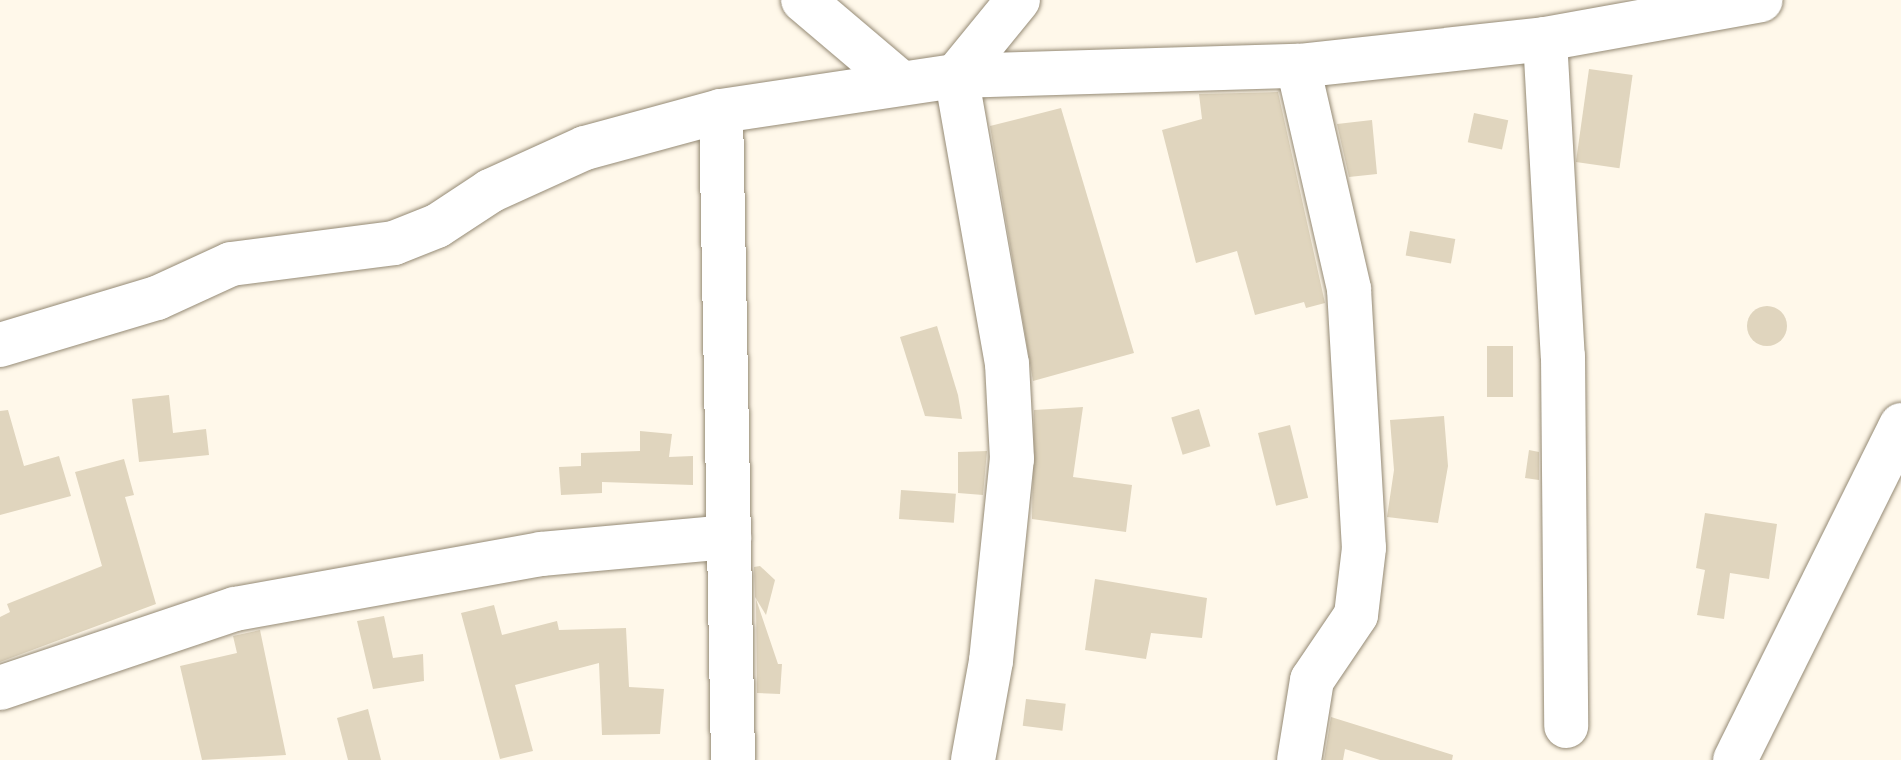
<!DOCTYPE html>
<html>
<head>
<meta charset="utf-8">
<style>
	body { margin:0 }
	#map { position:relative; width:1901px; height:760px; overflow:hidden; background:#fff8ea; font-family:"Alegreya Sans",sans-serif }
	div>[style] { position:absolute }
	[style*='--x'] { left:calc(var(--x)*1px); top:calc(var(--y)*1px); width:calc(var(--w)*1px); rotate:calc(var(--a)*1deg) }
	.building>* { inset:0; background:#e0d5be; transform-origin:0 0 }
	.round { border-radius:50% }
	.roads { filter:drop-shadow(0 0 2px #958a75) drop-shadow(0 0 2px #958a75) }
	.minor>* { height:44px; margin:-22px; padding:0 22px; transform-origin:22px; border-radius:22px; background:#fff }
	span { translate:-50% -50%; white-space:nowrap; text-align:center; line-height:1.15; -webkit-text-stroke:7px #fff; paint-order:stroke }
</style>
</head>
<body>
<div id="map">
	<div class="building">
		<div style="left:1589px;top:69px;width:44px;height:94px;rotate:8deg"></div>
		<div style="clip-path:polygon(1278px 92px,1325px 303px,1306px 308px,1304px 302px,1255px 315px,1237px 251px,1196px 263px,1162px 130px,1202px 119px,1199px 94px)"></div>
		<div style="clip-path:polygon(1061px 108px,1134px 353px,1033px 381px,990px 126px)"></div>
		<div style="left:1474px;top:113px;width:35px;height:30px;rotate:12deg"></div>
		<div style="clip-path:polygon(1372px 120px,1377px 174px,1349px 177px,1337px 124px)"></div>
		<div style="left:1410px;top:231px;width:46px;height:25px;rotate:10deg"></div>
		<div class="round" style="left:1747px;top:306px;width:40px;height:40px"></div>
		<div style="clip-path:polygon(937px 326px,958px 395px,962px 419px,925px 416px,900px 337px)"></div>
		<div style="left:1487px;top:346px;width:26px;height:51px"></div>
		<div style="clip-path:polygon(169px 395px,173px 433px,206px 429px,209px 455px,139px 462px,132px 399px)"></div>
		<div style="clip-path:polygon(1083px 407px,1073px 477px,1132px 485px,1126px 532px,1032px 519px,1034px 410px)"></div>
		<div style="left:1199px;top:409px;width:39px;height:29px;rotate:73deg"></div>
		<div style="clip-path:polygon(8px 410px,24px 466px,59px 456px,71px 496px,0 515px,0 411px)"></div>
		<div style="clip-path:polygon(1444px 416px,1448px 466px,1438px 523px,1387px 517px,1394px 470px,1390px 420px)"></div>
		<div style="left:1290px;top:425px;width:75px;height:33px;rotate:76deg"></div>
		<div style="clip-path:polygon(640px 431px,672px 434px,669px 457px,693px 456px,693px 485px,602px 482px,602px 493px,561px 495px,559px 467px,581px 466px,581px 453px,640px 451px)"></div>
		<div style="clip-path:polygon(1529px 450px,1539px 452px,1539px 480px,1525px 478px)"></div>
		<div style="clip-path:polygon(987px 451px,983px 495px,958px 493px,958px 452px)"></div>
		<div style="clip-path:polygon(124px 459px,134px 495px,125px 497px,156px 604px,0 662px,0 617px,10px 612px,7px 604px,102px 566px,75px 472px)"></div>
		<div style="left:901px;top:490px;width:55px;height:29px;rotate:4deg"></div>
		<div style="clip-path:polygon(1705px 513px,1777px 524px,1769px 579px,1730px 573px,1724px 619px,1697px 615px,1705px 570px,1696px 568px)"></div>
		<div style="clip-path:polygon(760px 566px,775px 580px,766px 615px,755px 597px,754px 567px)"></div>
		<div style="clip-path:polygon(1095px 579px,1207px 598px,1202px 638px,1151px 633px,1146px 659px,1085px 650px)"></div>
		<div style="clip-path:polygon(756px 599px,778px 664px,782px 664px,780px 694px,757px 693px)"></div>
		<div style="clip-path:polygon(494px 605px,502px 635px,557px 621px,559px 630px,626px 628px,629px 687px,664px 689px,660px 734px,602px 735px,599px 663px,515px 685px,533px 751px,500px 759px,461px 613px)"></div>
		<div style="clip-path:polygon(384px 616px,393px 658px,423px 654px,424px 681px,373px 689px,357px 621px)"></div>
		<div style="clip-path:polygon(260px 630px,286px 755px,202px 760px,180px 666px,237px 653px,233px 636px)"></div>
		<div style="left:1026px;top:699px;width:40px;height:27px;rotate:7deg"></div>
		<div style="clip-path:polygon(368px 709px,381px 760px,348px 760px,337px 718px)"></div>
		<div style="clip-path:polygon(1331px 717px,1453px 755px,1452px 760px,1380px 760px,1345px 749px,1343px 760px,1324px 760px)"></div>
	</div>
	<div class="roads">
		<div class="minor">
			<div style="--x:803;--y:0;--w:128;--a:40.3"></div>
			<div style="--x:1545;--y:39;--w:318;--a:86.8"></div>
			<div style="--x:1563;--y:356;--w:370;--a:89.5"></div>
			<div style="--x:1298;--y:66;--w:229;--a:77.1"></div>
			<div style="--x:1349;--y:289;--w:259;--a:86.7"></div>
			<div style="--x:1364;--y:548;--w:67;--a:96.8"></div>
			<div style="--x:1356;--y:615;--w:78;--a:124.1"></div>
			<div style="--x:1312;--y:680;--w:81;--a:99.2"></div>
			<div style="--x:721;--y:111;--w:649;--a:88.94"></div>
			<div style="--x:0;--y:345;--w:164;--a:-16.7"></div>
			<div style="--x:157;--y:298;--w:81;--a:-24.7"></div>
			<div style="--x:231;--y:264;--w:164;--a:-7.3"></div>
			<div style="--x:394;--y:243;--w:46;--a:-21.6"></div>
			<div style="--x:437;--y:226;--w:64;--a:-33.4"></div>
			<div style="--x:490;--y:191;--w:104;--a:-24.4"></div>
			<div style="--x:585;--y:148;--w:141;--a:-15.2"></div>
			<div style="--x:721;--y:111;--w:238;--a:-8.5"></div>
			<div style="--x:956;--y:76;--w:342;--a:-1.7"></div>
			<div style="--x:1298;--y:66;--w:248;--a:-6.2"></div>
			<div style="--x:1545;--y:39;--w:219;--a:-10.2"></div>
			<div style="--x:0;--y:688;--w:248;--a:-18.6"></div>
			<div style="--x:235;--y:609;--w:311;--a:-10.2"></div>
			<div style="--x:541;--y:554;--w:189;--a:-5.2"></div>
			<div style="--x:973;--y:760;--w:101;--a:-79.7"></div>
			<div style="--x:991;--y:661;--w:203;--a:-84.1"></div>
			<div style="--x:1012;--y:459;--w:95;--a:-93"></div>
			<div style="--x:1007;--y:364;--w:292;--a:-100"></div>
			<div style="--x:956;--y:76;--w:98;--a:-50.8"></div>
			<div style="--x:1735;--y:760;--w:374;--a:-63.6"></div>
		</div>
	</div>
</div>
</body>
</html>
